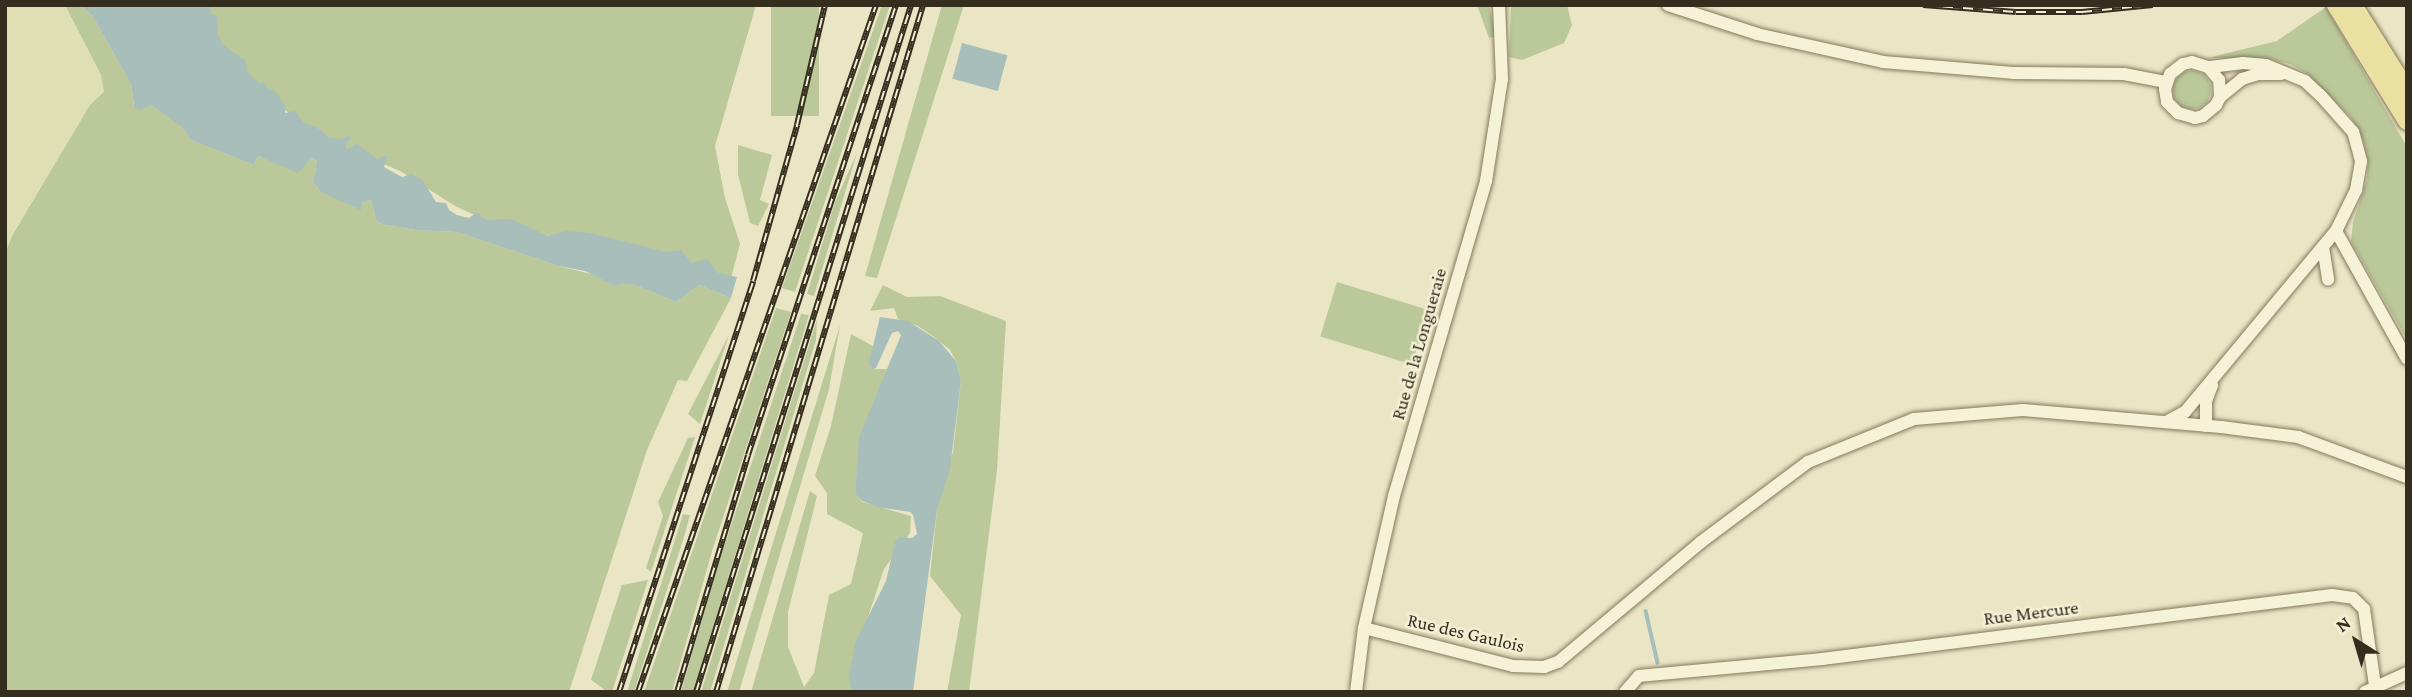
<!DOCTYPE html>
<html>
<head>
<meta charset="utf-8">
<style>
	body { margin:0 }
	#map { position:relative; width:2412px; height:697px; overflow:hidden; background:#eae6c5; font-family:"Crimson Pro",serif }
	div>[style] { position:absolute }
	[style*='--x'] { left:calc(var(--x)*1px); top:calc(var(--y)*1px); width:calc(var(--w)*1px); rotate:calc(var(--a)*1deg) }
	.farmland>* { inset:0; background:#dfdfb4 }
	.green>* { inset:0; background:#bac89a; transform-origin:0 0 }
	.round { border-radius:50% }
	.water>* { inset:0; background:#a7bebb; transform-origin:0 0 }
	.stream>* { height:3.5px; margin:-1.75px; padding:0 1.75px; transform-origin:1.75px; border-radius:1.75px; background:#a7bebb }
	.roads { filter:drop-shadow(0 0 2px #84795d) drop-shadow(0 0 2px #84795d) }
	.street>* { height:12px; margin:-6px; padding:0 6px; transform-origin:6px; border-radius:6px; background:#f6f2d8 }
	.primary>* { height:18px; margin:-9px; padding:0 9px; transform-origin:9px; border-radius:9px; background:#eae0a1 }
	.rail>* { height:6px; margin-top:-3px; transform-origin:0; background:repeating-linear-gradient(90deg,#f2efd4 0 10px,#352e1f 0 20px); box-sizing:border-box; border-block:2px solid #352e1f }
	span { translate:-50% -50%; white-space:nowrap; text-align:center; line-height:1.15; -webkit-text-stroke:5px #f2efd4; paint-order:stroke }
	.street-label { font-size:19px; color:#352e1f }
	.frame { position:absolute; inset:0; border:7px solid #352e1f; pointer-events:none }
	.north { position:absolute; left:2321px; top:606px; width:70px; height:70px; -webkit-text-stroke:5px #f2efd4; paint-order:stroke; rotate:323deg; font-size:19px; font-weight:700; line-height:28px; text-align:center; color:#352e1f }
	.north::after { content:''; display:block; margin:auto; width:24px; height:32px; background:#352e1f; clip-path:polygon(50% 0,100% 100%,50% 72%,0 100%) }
</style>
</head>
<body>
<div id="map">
	<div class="farmland">
		<div style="clip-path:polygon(5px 5px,65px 5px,101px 76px,105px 92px,90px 105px,12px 236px,5px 254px)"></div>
	</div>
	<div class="green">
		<div style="clip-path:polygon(65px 5px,81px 5px,93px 17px,131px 84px,134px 107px,151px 105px,182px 126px,191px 140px,254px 165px,258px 156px,298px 172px,312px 158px,317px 161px,313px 182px,321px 192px,361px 209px,363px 202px,371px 200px,376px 220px,381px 224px,415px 230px,457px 232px,559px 266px,635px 285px,676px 302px,699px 285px,731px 298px,687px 381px,678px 380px,647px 450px,569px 692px,5px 692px,5px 254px,12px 236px,90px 105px,104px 92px,101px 75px)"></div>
		<div style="clip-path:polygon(204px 5px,756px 5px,715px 146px,725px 198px,740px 244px,730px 282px,562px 238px,503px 228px,455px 206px,400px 171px,324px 139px,250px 84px,209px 27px)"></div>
		<div style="left:771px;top:5px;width:48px;height:111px"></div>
		<div style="clip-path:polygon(882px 5px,890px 5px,795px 292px,782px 288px)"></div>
		<div style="clip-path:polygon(942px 5px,964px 5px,877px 278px,865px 276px)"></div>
		<div style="clip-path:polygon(1477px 5px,1489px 5px,1496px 36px,1489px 38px)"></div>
		<div style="clip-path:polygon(1511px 5px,1567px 5px,1572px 25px,1564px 43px,1522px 60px,1509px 57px)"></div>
		<div style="clip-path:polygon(2326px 7px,2407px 147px,2407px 340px,2351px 241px,2353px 222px,2367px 180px,2368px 162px,2364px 142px,2351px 117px,2305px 72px,2290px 64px,2261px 58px,2207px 58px,2277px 41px)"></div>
		<div class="round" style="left:2173px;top:71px;width:38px;height:38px"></div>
		<div style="clip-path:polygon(738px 145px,772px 155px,760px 200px,769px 204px,758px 226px,750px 223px,738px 175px)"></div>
		<div style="clip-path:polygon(857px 153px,814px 296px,807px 294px,835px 202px)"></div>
		<div style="left:1337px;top:282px;width:96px;height:57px;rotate:17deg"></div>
		<div style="clip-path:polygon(883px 285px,907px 297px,940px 296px,1006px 321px,997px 470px,969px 692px,947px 692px,961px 615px,930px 576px,937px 510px,953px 452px,961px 381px,956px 361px,950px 350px,934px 337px,918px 326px,898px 319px,894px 308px,870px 311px)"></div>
		<div style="clip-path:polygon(776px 308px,791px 312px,713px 548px,672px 692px,644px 692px)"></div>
		<div style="clip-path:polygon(801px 314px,809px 315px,693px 692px,681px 692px,714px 577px)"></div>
		<div style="clip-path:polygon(817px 319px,816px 340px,710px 692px,701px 692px)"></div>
		<div style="clip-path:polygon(840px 325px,829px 389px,739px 692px,727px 692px)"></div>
		<div style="clip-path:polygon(851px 334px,873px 346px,870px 369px,890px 369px,860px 435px,855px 494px,862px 502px,911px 516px,910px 533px,884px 569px,861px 638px,855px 692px,751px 692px,810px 491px,817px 496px,788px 612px,788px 647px,804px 687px,814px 673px,829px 595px,851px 584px,863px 533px,827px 514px,827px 493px,815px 476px,831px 426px)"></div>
		<div style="clip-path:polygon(729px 335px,700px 424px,688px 414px)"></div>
		<div style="clip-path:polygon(695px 437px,651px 572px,646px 568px,663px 516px,658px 502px,688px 438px)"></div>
		<div style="clip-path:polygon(683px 514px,690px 515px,684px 537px,634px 692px,627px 692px)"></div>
		<div style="clip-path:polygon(648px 580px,612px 692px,608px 692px,591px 680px,622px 585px)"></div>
	</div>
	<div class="water">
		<div style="clip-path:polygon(81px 5px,209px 5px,212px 15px,217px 15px,218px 35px,222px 44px,246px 61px,247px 72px,259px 83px,264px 82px,266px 87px,275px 91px,286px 107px,285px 113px,295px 111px,303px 122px,319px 129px,329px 138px,340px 139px,348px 136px,351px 138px,345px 145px,347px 149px,357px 144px,377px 159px,388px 155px,384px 167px,402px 177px,411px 174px,422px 179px,436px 202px,446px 203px,449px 210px,457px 215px,469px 218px,477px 212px,486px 220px,511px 219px,548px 236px,566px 231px,590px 233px,667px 252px,681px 250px,691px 263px,707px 259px,718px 273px,737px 277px,731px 298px,699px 285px,676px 302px,635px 285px,623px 283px,616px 286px,585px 271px,559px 266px,457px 232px,415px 230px,381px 224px,376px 220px,371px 200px,363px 202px,361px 210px,321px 192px,313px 182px,317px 161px,312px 158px,298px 173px,258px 156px,254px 165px,191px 140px,182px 127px,151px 105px,140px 110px,134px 107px,131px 84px,93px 17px)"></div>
		<div style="left:962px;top:43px;width:47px;height:37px;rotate:15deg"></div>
		<div style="clip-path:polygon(880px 317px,908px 321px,939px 341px,956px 361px,961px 381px,950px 469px,937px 510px,913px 692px,852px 692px,849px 678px,855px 643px,886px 581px,895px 542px,899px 537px,912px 538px,917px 534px,913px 515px,910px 512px,877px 507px,862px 501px,855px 494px,859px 437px,901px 335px,898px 331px,892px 333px,876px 368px,871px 370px,869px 362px)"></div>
	</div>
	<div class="stream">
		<div style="--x:1646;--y:611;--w:53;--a:77"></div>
	</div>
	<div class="roads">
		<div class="street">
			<div style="--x:1668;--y:5;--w:94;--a:18"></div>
			<div style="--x:1757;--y:34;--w:129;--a:12.5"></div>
			<div style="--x:1883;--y:62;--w:130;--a:4.8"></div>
			<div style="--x:2013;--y:73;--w:111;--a:0.5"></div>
			<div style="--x:2124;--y:74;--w:43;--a:10.8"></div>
			<div style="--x:2220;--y:97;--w:28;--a:-39"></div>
			<div style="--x:2242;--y:79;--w:17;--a:-17"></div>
			<div style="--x:2258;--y:74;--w:23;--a:0"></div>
			<div style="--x:2336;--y:231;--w:146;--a:61"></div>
			<div style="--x:2323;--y:247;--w:33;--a:81"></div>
			<div style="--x:2166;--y:422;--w:21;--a:-28"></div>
			<div style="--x:2185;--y:412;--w:236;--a:-50.2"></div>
			<div style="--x:2336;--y:231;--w:46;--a:-64"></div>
			<div style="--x:2356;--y:190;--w:29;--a:-80"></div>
			<div style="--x:2361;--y:161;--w:30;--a:-105"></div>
			<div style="--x:2353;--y:132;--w:48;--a:-131.6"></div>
			<div style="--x:2321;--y:96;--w:22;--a:-137"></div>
			<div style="--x:2305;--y:81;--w:42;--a:-157.7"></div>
			<div style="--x:2266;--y:65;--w:23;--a:-175"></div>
			<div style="--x:2243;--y:63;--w:35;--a:173"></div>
			<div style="--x:2208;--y:67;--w:17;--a:-163"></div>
			<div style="--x:2192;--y:62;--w:9;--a:167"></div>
			<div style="--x:2183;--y:64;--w:16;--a:142"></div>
			<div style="--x:2170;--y:74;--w:16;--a:108"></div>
			<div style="--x:2165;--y:89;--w:13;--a:81"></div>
			<div style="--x:2167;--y:102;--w:16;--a:45"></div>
			<div style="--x:2178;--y:113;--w:18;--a:16"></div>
			<div style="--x:2195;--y:118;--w:8;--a:-14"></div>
			<div style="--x:2203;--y:116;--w:17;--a:-40"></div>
			<div style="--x:2216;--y:105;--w:9;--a:-63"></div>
			<div style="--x:2220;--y:97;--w:17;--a:-93"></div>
			<div style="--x:2219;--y:80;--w:17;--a:-130"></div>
			<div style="--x:2206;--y:426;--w:25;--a:-90"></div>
			<div style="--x:2206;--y:401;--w:17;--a:-69"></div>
			<div style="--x:1364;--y:628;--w:154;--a:14.3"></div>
			<div style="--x:1513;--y:666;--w:31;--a:2"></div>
			<div style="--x:1544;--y:667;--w:15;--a:-20"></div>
			<div style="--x:1558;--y:662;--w:187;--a:-40"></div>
			<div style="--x:1701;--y:542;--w:134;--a:-36.8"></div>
			<div style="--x:1808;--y:462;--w:114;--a:-22.1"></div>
			<div style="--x:1914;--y:419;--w:109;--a:-4.7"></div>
			<div style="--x:2023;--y:410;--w:199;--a:4.9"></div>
			<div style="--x:2221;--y:427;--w:78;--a:7.4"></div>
			<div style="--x:2298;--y:437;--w:116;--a:20.2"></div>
			<div style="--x:1356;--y:692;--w:64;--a:-82.9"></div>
			<div style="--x:1364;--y:628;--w:135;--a:-77.2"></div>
			<div style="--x:1394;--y:496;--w:328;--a:-73.7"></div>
			<div style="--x:1486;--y:181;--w:103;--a:-81.1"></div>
			<div style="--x:1502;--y:79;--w:74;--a:-92.3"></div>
			<div style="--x:1625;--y:692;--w:21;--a:-49"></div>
			<div style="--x:1639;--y:676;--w:184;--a:-5.3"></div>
			<div style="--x:1822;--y:659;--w:514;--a:-7.15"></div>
			<div style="--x:2332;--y:595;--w:21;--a:8"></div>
			<div style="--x:2353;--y:598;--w:16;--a:45"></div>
			<div style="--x:2364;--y:609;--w:84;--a:81.8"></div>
			<div style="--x:2365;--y:692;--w:46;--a:-24.3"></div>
		</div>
		<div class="primary">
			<div style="--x:2336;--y:5;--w:136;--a:58.5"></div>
			<div style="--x:2353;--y:5;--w:102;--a:57.9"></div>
		</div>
	</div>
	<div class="rail">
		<div style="--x:1923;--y:5;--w:93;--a:4.3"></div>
		<div style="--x:2016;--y:12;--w:66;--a:0"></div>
		<div style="--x:2082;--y:12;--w:71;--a:-5.6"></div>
		<div style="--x:619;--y:692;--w:432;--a:-71.9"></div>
		<div style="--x:753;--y:281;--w:162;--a:-74.2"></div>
		<div style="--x:797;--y:125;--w:123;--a:-76.9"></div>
		<div style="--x:638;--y:692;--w:727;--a:-70.89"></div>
		<div style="--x:677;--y:692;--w:247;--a:-73.3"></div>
		<div style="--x:748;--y:455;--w:474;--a:-71.8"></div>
		<div style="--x:696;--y:692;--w:720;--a:-72.62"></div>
		<div style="--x:716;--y:692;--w:718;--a:-73.23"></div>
	</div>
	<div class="street-label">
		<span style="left:1419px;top:344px;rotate:-74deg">Rue de la Longueraie</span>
		<span style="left:2031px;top:613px;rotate:-7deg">Rue Mercure</span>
		<span style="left:1466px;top:633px;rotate:13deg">Rue des Gaulois</span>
	</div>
	<div class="frame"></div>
	<div class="north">N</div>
</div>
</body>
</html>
